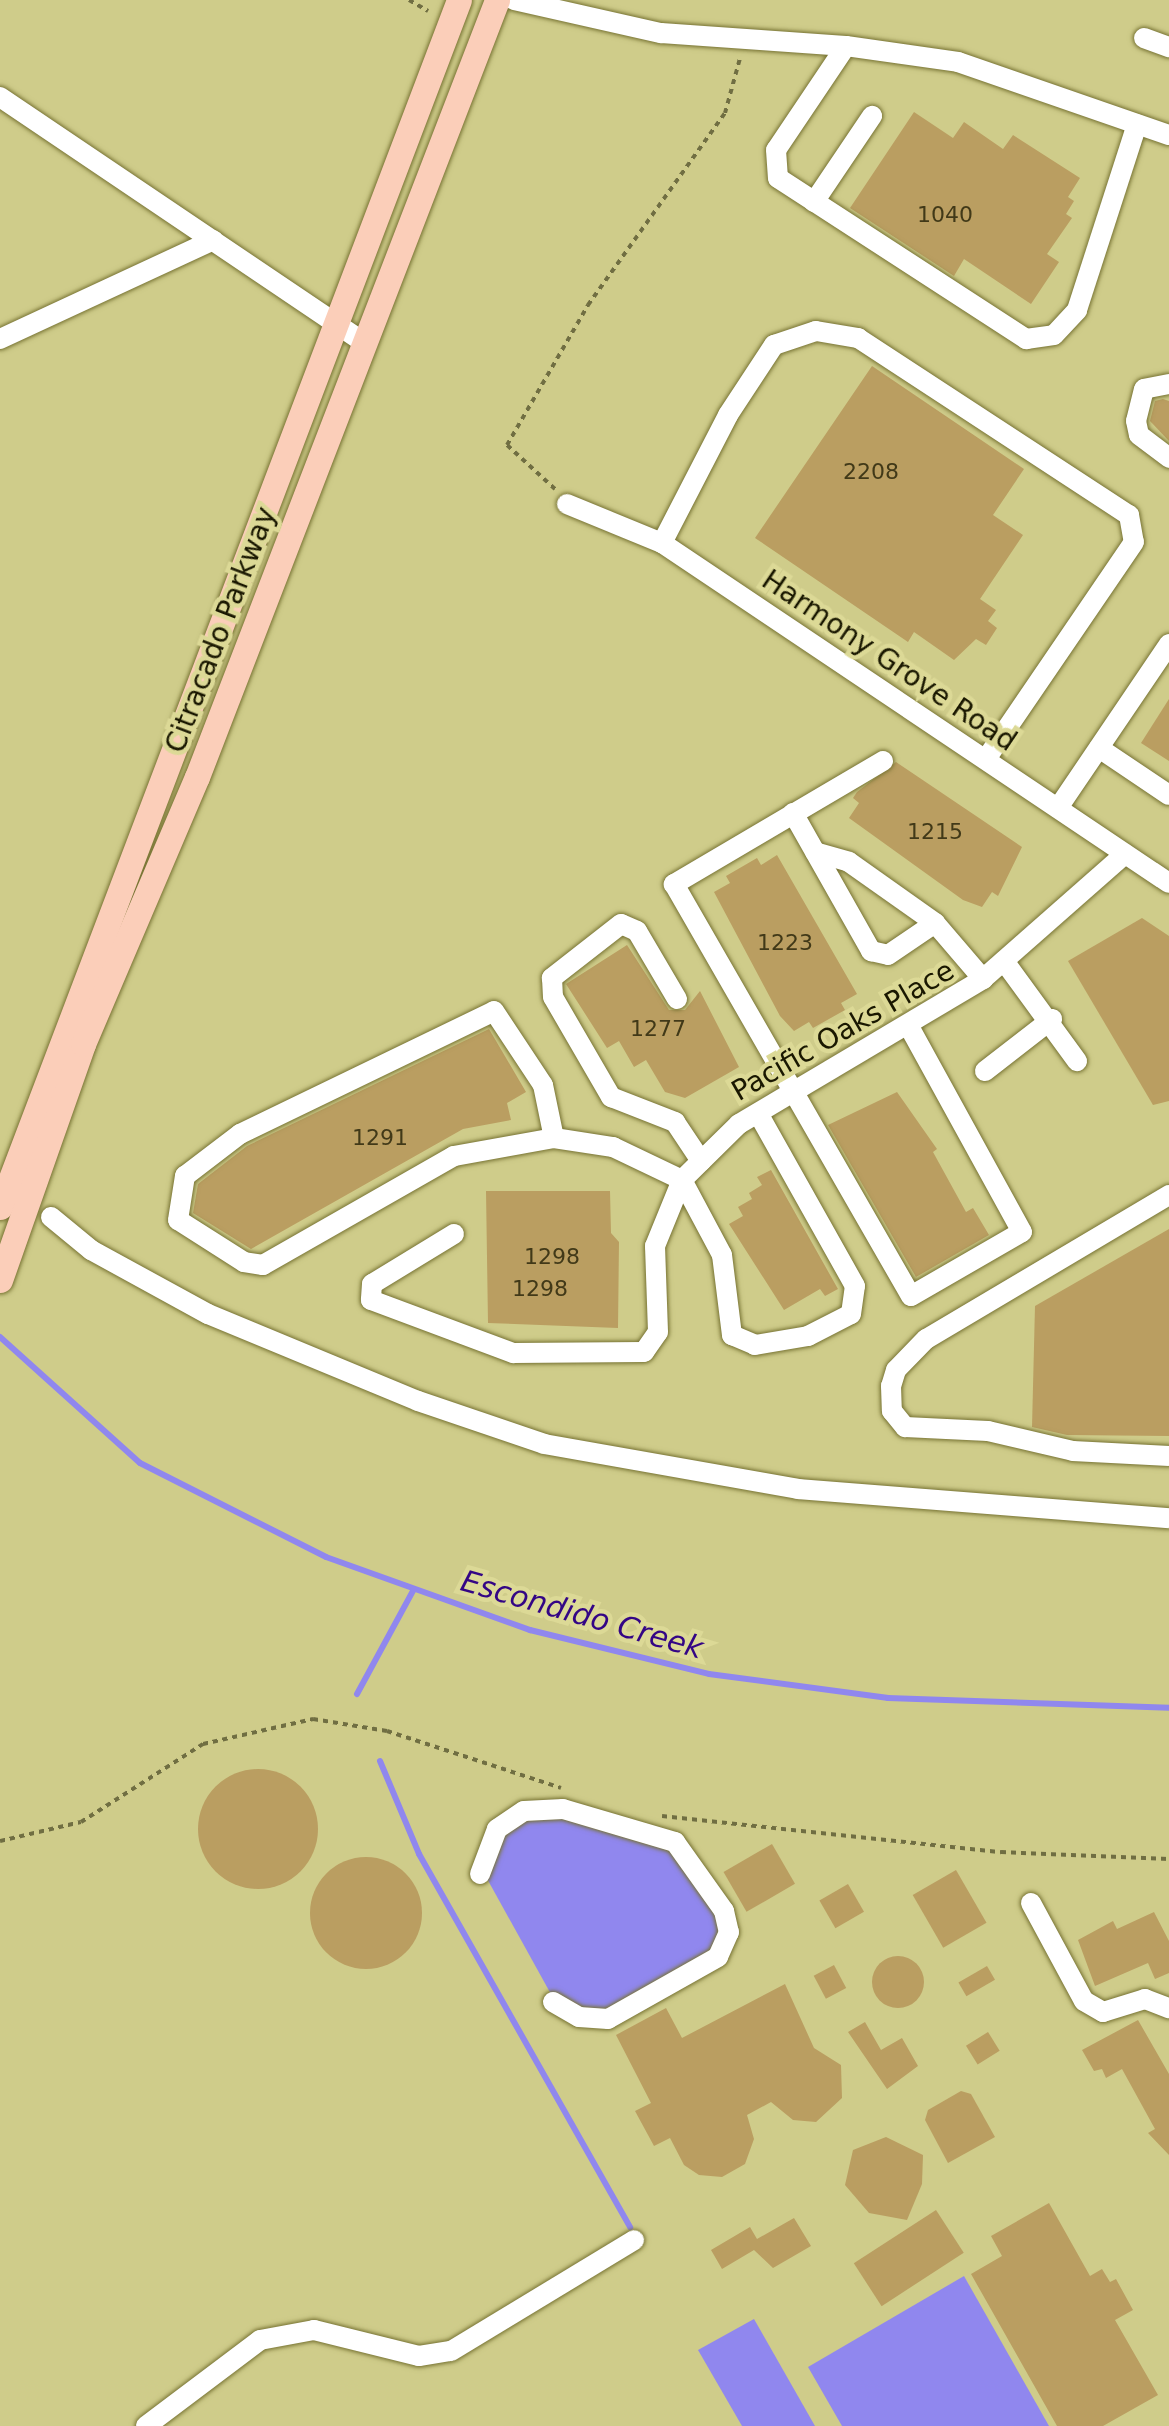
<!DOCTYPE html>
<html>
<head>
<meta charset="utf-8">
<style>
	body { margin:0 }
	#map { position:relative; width:1169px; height:2426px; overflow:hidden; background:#cfcc8a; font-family:"DejaVu Sans",sans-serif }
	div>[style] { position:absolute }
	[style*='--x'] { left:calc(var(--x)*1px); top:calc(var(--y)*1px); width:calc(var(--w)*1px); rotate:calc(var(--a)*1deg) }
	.water>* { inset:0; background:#9087ee }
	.stream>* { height:6px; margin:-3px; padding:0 3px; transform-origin:3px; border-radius:3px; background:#9087ee }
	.building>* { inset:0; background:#ba9e61; transform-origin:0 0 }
	.round { border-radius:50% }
	.path>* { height:4px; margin-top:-2px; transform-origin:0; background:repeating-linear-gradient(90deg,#706e42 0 5px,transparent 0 10px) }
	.roads { filter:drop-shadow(0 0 2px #777333) drop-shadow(0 0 2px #777333) }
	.minor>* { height:20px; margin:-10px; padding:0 10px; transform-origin:10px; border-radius:10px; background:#fff }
	.major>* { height:25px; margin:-12.5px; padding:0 12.5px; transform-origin:12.5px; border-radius:12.5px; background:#fbceb9 }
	span { translate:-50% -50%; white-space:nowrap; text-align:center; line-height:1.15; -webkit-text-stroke:9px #dcd996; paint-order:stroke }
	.number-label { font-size:22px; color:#413918 }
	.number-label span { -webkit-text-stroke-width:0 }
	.street-label { font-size:28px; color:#191700 }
	.water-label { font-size:30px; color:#330585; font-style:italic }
</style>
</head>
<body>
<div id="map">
	<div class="water">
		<div style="clip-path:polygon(546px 1811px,667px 1842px,722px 1925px,716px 1948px,601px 2015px,552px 1996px,485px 1875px,497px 1834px)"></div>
		<div style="clip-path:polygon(964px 2276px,1049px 2426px,842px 2426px,808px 2367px)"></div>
		<div style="clip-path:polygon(754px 2319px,815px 2426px,742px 2426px,698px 2350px)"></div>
	</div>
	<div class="stream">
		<div style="--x:0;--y:1337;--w:188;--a:42"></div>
		<div style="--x:140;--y:1463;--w:208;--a:26.8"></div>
		<div style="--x:326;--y:1557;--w:217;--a:19.7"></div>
		<div style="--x:530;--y:1630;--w:184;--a:13.8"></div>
		<div style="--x:709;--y:1674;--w:181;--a:7.6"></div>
		<div style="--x:888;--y:1698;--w:281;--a:2"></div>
		<div style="--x:357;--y:1694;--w:119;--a:-61.5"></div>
		<div style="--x:380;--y:1761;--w:101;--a:67.2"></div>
		<div style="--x:419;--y:1854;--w:429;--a:60.5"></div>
	</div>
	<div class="building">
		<div style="clip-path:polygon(914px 112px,953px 138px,964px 122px,1003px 149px,1013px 135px,1080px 178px,1068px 197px,1074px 201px,1066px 214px,1072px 218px,1047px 254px,1059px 262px,1031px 304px,964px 259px,954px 276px,850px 208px)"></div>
		<div style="clip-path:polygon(872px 366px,1024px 469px,993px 515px,1023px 535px,980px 599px,996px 610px,988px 621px,997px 628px,986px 645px,976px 639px,954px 660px,914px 632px,908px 642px,755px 538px)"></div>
		<div style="clip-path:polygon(1163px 399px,1169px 401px,1169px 441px,1150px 421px,1155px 401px)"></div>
		<div style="clip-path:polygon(1169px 699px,1169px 761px,1141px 743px)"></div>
		<div style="clip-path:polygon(896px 762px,1022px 847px,998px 896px,992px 892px,982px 907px,963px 900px,849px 818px,859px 803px,853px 798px,857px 792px)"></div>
		<div style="clip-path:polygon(777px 855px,857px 994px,841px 1003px,845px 1010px,813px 1028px,809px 1022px,794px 1031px,780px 1016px,714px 892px,730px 883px,726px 876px,757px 858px,761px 865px)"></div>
		<div style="clip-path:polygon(1142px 918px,1169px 936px,1169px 1101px,1153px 1105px,1068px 961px)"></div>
		<div style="clip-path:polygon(627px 945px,669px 1010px,685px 1010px,700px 991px,739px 1067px,685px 1098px,665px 1092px,646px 1060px,634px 1067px,619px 1041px,607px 1048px,566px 984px)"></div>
		<div style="clip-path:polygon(489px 1029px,526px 1092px,507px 1103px,511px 1120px,463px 1129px,251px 1249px,193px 1213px,198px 1184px,247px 1146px)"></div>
		<div style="clip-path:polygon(897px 1092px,937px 1149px,933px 1152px,966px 1212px,973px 1208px,989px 1235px,916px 1277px,828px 1125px)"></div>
		<div style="clip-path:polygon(771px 1170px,838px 1289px,825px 1296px,820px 1289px,784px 1310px,729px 1224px,743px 1216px,738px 1207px,752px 1199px,749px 1193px,762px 1185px,757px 1177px)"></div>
		<div style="clip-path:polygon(486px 1191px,610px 1191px,611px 1233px,619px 1242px,618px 1328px,488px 1323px)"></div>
		<div style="clip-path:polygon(1169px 1229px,1169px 1436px,1067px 1435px,1032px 1427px,1035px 1306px)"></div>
		<div class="round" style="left:198px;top:1769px;width:120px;height:120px"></div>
		<div style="left:772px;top:1844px;width:46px;height:56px;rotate:60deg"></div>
		<div class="round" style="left:310px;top:1857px;width:112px;height:112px"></div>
		<div style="left:956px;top:1870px;width:61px;height:50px;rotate:60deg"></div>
		<div style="left:848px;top:1884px;width:32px;height:33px;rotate:60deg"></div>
		<div style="clip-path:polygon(1154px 1912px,1169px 1941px,1169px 1973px,1155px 1979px,1148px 1963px,1095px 1986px,1078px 1940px,1113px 1921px,1117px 1929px)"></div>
		<div class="round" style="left:872px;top:1956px;width:52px;height:52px"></div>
		<div style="left:834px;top:1965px;width:26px;height:23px;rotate:62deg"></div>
		<div style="left:987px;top:1966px;width:16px;height:33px;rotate:60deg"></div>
		<div style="clip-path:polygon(785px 1984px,814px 2048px,841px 2065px,842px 2098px,816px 2122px,793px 2120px,771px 2102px,747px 2115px,754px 2139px,745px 2164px,722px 2177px,699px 2175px,684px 2165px,670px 2138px,654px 2146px,635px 2111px,651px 2103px,616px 2035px,666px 2008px,682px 2038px)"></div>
		<div style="clip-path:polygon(1138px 2020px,1169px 2074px,1169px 2155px,1148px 2133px,1155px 2129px,1122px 2069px,1106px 2078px,1102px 2069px,1094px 2071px,1082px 2050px)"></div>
		<div style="clip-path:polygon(865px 2022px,881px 2050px,902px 2038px,918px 2066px,887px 2089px,848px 2032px)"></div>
		<div style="left:988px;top:2032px;width:22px;height:26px;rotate:58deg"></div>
		<div style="clip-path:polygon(961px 2091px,971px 2094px,995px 2137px,948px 2163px,925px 2120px,928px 2110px)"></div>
		<div style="clip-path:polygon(886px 2137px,923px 2155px,922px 2184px,907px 2220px,869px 2213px,845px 2185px,853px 2150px)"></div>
		<div style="clip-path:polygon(1049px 2203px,1090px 2276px,1102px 2269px,1110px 2282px,1116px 2279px,1133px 2310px,1115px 2320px,1158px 2395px,1103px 2426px,1057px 2426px,971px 2274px,1002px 2256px,991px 2236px)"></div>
		<div style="left:936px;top:2210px;width:51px;height:98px;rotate:57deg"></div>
		<div style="clip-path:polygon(794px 2218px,811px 2246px,773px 2268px,754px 2250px,722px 2269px,711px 2250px,750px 2227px,757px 2239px)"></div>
	</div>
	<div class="path">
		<div style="--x:409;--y:0;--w:22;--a:30"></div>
		<div style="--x:555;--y:489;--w:65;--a:-137.5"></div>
		<div style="--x:507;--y:445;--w:162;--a:-59.9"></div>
		<div style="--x:588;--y:305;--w:236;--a:-54.5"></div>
		<div style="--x:725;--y:113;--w:57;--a:-74.7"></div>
		<div style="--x:662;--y:1816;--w:341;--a:6.1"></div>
		<div style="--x:1001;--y:1852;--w:168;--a:2.4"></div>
		<div style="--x:0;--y:1841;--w:83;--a:-13.2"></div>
		<div style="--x:81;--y:1822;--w:145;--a:-32.6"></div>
		<div style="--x:203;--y:1744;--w:113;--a:-12.8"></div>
		<div style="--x:313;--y:1719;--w:75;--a:9.2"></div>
		<div style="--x:387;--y:1731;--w:183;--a:18.1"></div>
	</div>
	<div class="roads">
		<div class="minor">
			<div style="--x:514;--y:0;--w:151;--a:12.7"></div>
			<div style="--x:661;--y:33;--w:185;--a:4"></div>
			<div style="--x:846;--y:46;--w:113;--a:8.1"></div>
			<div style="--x:958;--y:62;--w:223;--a:19.1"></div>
			<div style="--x:1144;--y:38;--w:27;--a:20"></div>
			<div style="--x:846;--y:46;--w:125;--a:123.9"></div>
			<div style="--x:776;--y:150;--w:28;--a:86"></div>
			<div style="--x:778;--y:178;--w:296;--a:33"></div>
			<div style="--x:1026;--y:339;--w:28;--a:-8"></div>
			<div style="--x:1054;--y:335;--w:34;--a:-47"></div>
			<div style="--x:1077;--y:310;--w:195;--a:-72.1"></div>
			<div style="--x:0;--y:97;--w:437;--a:34"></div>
			<div style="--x:814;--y:202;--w:104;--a:-56"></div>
			<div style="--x:0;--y:339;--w:235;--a:-24.9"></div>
			<div style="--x:1169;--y:384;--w:25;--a:169"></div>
			<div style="--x:1144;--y:389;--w:33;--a:104"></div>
			<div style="--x:1136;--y:421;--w:14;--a:78"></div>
			<div style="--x:1139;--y:435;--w:38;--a:37"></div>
			<div style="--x:567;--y:504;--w:103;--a:22.3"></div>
			<div style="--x:662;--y:543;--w:610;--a:33.85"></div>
			<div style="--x:662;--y:543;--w:144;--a:-62.7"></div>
			<div style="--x:728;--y:415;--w:84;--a:-56.7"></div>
			<div style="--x:774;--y:345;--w:44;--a:-18.4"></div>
			<div style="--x:816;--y:331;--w:43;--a:9.5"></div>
			<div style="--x:858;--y:338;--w:324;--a:33.2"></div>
			<div style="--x:1129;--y:515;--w:27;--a:80"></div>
			<div style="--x:1134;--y:542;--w:263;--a:124.3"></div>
			<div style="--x:1099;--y:748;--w:84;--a:33.9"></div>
			<div style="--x:883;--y:761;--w:243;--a:149.5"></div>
			<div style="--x:674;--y:884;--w:475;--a:60.1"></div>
			<div style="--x:911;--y:1296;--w:128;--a:-30"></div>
			<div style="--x:1022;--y:1232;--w:233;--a:-118.8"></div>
			<div style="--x:1058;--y:808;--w:198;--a:-55.9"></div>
			<div style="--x:793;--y:813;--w:159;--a:60.5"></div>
			<div style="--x:871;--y:951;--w:17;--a:13"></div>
			<div style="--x:888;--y:955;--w:57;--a:-34.2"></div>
			<div style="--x:935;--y:923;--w:74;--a:49.4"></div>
			<div style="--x:815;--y:852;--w:35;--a:16"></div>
			<div style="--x:849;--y:862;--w:105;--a:35.3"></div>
			<div style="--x:1004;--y:961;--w:124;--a:53.9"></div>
			<div style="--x:677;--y:999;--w:79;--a:-120.5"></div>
			<div style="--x:637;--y:931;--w:17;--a:-156"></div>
			<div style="--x:621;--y:924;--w:88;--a:142"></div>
			<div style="--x:552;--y:978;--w:19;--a:87"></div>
			<div style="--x:553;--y:997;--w:116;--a:59.9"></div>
			<div style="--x:611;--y:1097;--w:69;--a:21.3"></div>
			<div style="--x:675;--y:1122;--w:47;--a:56.3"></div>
			<div style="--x:985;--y:1071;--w:85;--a:-37.8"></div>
			<div style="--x:554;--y:1138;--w:102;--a:169.8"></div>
			<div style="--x:454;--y:1156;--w:220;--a:150.3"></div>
			<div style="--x:263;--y:1265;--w:19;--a:-171"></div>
			<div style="--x:244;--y:1262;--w:78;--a:-147.5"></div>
			<div style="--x:178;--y:1220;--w:45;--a:-81"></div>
			<div style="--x:185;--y:1176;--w:69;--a:-37.4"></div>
			<div style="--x:240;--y:1134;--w:282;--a:-25.8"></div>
			<div style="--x:494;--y:1011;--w:89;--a:56.5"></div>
			<div style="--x:543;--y:1085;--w:54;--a:78.3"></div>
			<div style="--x:554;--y:1138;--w:60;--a:8.7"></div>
			<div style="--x:613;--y:1147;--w:76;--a:25.6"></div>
			<div style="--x:682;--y:1180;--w:85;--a:61.9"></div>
			<div style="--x:722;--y:1255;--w:81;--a:82.9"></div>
			<div style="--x:732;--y:1335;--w:25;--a:23"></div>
			<div style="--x:755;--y:1345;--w:54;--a:-9.6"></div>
			<div style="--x:808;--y:1336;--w:48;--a:-27.1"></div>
			<div style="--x:851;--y:1314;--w:28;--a:-82"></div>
			<div style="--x:855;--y:1286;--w:198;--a:-119.3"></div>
			<div style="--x:1169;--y:1195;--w:282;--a:149.3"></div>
			<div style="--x:926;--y:1339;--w:43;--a:134.1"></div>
			<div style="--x:896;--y:1370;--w:17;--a:107"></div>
			<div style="--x:891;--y:1386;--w:25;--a:88"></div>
			<div style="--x:892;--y:1411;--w:21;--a:51"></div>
			<div style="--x:905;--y:1427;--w:83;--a:2.8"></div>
			<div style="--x:988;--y:1431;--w:87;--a:13.2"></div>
			<div style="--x:1073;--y:1451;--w:96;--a:3"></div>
			<div style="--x:51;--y:1217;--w:52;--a:39.5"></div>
			<div style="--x:91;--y:1250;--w:133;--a:28.7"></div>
			<div style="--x:208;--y:1314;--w:227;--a:22.5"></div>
			<div style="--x:418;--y:1401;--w:133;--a:18.8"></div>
			<div style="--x:544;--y:1444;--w:258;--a:10"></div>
			<div style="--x:798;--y:1489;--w:372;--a:4.5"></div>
			<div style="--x:454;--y:1234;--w:96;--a:148.6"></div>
			<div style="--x:372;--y:1284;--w:16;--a:94"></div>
			<div style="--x:371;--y:1300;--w:152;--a:20.5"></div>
			<div style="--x:513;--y:1353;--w:131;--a:-0.4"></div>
			<div style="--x:644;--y:1352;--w:24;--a:-55"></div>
			<div style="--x:658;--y:1332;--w:86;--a:-92"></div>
			<div style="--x:655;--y:1246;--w:71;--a:-67.8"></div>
			<div style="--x:682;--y:1180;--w:80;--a:-44.5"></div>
			<div style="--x:739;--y:1124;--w:284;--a:-30.7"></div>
			<div style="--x:983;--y:979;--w:189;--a:-41.4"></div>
			<div style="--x:480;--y:1874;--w:48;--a:-69.3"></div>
			<div style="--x:497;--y:1829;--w:32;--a:-34"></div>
			<div style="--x:524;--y:1811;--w:39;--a:-3"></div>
			<div style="--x:563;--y:1809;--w:117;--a:16.4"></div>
			<div style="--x:675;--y:1842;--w:85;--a:54.6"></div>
			<div style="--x:724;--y:1911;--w:22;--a:77"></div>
			<div style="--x:729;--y:1932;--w:27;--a:114"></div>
			<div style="--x:718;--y:1957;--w:126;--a:150.6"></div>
			<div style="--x:608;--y:2019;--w:29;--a:-176"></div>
			<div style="--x:579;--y:2017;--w:30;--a:-150"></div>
			<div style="--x:1031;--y:1903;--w:111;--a:61.6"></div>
			<div style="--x:1084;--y:2001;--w:22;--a:30"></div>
			<div style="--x:1103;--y:2012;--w:44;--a:-17.2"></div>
			<div style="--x:1145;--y:1999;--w:26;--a:21"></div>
			<div style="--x:146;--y:2426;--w:143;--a:-37"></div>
			<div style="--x:260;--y:2340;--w:55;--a:-10.5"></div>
			<div style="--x:314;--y:2330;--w:108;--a:13.9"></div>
			<div style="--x:419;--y:2356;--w:32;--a:-9"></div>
			<div style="--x:451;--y:2351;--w:214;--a:-31.2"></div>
		</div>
		<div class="major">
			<div style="--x:0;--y:1207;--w:1291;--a:-69.18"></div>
			<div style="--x:0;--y:1280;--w:250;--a:-70.6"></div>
			<div style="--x:83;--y:1044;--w:290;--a:-66.9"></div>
			<div style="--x:197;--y:777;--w:833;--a:-68.89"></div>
		</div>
	</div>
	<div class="number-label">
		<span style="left:945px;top:215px">1040</span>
		<span style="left:871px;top:472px">2208</span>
		<span style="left:935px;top:832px">1215</span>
		<span style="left:785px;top:943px">1223</span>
		<span style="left:658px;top:1029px">1277</span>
		<span style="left:380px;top:1138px">1291</span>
		<span style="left:552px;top:1257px">1298</span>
		<span style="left:540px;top:1289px">1298</span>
	</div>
	<div class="street-label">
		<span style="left:221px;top:630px;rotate:-69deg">Citracado Parkway</span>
		<span style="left:889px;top:661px;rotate:34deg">Harmony Grove Road</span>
		<span style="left:843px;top:1031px;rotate:-30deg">Pacific Oaks Place</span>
	</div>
	<div class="water-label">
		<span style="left:582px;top:1615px;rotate:16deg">Escondido Creek</span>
	</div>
</div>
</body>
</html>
